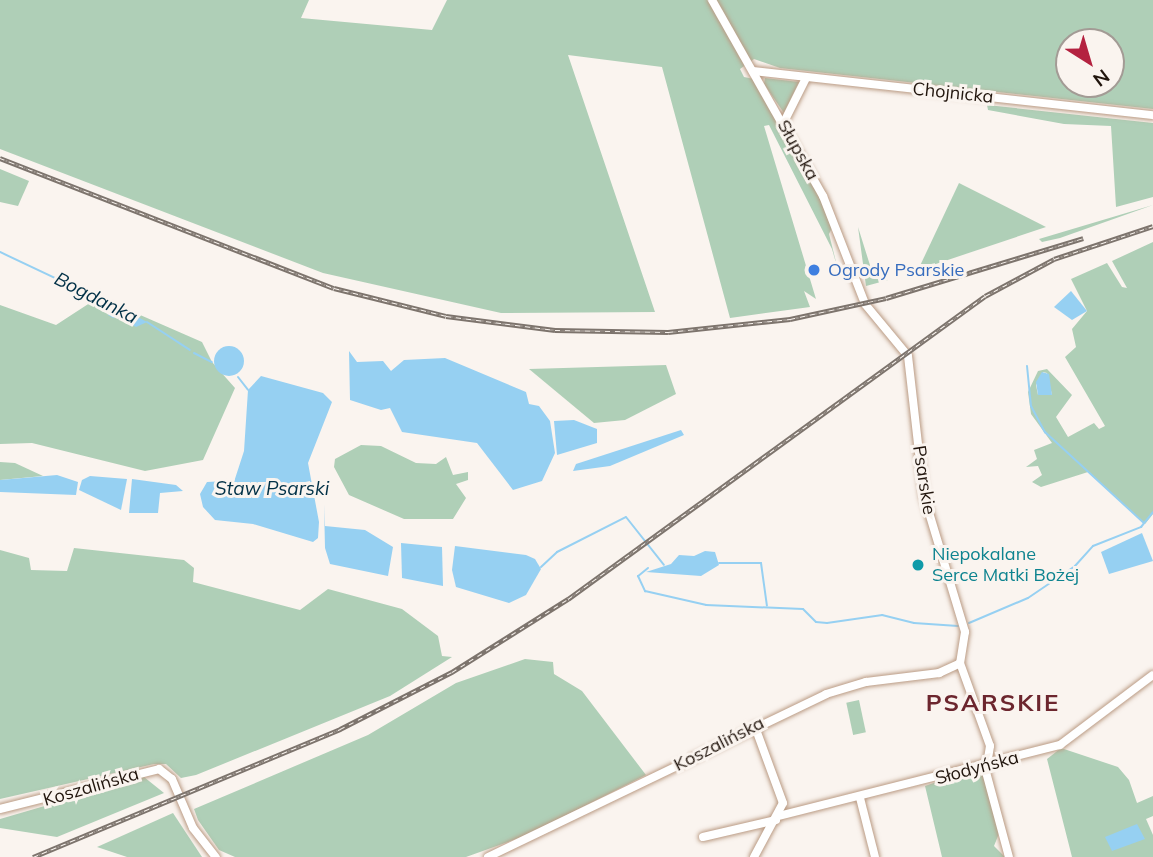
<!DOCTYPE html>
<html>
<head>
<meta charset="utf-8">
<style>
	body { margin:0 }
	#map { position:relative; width:1153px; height:857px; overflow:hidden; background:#faf4ef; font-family:Mulish,sans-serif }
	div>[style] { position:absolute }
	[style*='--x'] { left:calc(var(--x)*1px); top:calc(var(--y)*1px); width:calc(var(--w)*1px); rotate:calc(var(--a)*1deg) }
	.green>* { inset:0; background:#afcfb7; transform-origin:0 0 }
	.water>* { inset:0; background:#96d0f2 }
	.round { border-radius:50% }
	.stream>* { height:2px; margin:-1px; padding:0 1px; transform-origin:1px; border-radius:1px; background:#96d0f2 }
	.roads { filter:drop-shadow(0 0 2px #ba9b84) drop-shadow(0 0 2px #ba9b84) }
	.minor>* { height:8px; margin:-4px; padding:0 4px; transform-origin:4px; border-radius:4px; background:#fff }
	.rail>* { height:4.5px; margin-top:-2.25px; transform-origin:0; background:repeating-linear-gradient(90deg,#faf4ef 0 5px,#7d746d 0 10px); box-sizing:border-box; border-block:2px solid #7d746d }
	.dots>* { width:19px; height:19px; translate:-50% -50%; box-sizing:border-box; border:4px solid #faf4ef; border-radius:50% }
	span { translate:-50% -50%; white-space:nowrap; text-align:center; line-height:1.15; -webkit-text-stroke:6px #faf4ef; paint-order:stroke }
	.street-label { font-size:18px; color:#21150d }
	.shop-label { font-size:18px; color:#366cbe }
	.left { translate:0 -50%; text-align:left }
	.culture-label { font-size:18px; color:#0d838f }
	.water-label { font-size:19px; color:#003046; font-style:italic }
	.district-label { font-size:24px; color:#6c262e; font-weight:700; letter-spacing:2px }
	.north { position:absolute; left:1055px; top:28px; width:70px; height:70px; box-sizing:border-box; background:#faf4ef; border:2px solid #a39b95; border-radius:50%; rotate:143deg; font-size:19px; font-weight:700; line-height:28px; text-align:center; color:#21150d }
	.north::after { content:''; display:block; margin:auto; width:24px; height:32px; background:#b42240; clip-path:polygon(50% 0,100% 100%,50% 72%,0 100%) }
</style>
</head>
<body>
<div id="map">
	<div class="green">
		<div style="clip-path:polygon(evenodd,0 0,309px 0,301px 18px,432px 30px,447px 0,1153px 0,1153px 109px,780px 68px,754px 59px,740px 69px,744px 77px,754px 79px,811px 178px,833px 226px,829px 234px,838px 270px,832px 249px,769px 125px,764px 126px,816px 299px,804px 291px,810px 307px,730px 318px,662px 67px,568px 55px,655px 312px,501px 313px,323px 273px,0 149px,0 0,1069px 42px,1111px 42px,1111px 84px,1069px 84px,1069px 42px)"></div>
		<div style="clip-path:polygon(765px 78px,799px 82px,784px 113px,764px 84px)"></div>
		<div style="clip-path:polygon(987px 105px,1153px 123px,1153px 197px,1116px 207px,1111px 126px,1064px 124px,988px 110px)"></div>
		<div style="clip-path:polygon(0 169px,29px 181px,18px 206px,0 202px)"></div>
		<div style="clip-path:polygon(959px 183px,1046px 227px,918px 270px)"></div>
		<div style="clip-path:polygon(1153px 205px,1060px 238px,1042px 242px,1039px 239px)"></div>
		<div style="clip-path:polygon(858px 227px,874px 278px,888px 280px,866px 286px)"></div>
		<div style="clip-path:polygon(evenodd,1153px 242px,1153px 514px,1145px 524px,1088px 472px,1041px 487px,1032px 482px,1042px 475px,1038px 466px,1026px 467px,1037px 459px,1034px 450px,1052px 443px,1031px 414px,1028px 392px,1038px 371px,1047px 369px,1072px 395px,1056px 417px,1068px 437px,1094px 423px,1099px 429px,1105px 426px,1065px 357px,1076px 347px,1072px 329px,1087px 311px,1071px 279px,1107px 263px,1122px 287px,1127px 288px,1112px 261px,1153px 242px,1043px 372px,1047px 373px,1052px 395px,1038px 395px,1036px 385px,1043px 372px)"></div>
		<div style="clip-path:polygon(99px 297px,202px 342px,212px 362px,235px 388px,203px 460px,145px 471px,32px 443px,0 444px,0 305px,56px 325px)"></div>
		<div style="clip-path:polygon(666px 365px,676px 394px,625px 420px,594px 423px,529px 369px)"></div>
		<div style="clip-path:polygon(361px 445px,381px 446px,416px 463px,436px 464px,446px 457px,453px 475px,468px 472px,468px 480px,456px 484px,466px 498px,453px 519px,404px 519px,349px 495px,334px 467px,335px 459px)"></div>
		<div style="clip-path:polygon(0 462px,15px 463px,43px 476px,0 480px)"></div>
		<div style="clip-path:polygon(74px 548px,184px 560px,194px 568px,193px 582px,300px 610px,328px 589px,402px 609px,438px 636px,442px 656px,452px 657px,390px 696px,196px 775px,181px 778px,166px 764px,154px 764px,0 799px,0 550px,29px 558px,31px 570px,67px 571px)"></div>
		<div style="clip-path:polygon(525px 659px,553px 662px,554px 674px,582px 691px,646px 775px,527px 835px,466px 857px,235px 857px,219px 850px,198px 820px,194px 809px,368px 735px,456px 683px)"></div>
		<div style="left:859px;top:700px;width:33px;height:13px;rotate:78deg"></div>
		<div style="clip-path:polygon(1061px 748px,1118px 767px,1129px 780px,1137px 803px,1153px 796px,1153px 816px,1146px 819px,1153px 835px,1153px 857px,1072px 857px,1047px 759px)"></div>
		<div style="clip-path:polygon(982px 766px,1000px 831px,994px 846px,1005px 857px,942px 857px,925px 786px)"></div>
		<div style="clip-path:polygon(144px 777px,164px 793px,57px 837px,0 828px,0 819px)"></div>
		<div style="clip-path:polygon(173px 813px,202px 857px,127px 857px,97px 847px)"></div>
	</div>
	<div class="water">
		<div style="clip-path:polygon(1071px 291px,1087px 311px,1072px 320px,1054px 307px)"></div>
		<div style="clip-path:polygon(111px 304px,114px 304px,147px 322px,136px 327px,118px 316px,113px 318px,108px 315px)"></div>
		<div class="round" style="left:214px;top:346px;width:30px;height:30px"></div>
		<div style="clip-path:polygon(349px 351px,357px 362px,383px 361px,391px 371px,404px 360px,445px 358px,526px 392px,529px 404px,539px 406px,550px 421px,555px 453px,542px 481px,513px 490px,477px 443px,402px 432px,390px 408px,381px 410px,350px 400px)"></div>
		<div style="clip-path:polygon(1042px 372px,1049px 374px,1052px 395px,1038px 395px,1036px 382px)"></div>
		<div style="clip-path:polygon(261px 376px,323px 393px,332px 402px,308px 463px,319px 522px,318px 538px,313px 542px,253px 524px,215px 520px,203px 507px,200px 494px,207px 482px,226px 481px,232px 488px,244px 451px,248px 390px)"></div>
		<div style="clip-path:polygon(574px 420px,597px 429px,597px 443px,557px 455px,554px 421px)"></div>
		<div style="clip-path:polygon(681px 430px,684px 435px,610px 466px,573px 471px,576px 464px)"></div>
		<div style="clip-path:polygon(57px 475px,78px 482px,76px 495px,0 492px,0 480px)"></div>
		<div style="clip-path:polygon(90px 476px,127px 479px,121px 510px,79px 490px,82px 480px)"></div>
		<div style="clip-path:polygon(132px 479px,176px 485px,183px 491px,160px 493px,158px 513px,129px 513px)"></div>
		<div style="clip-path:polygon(324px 504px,325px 526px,365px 530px,393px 547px,388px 576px,330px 564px,325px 548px)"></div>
		<div style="clip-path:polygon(1142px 533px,1153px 561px,1109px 574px,1101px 552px)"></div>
		<div style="clip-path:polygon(401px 543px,442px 547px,443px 586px,402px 578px)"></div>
		<div style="clip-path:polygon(455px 546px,526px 555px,535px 559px,541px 569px,526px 595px,509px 603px,456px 587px,452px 570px)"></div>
		<div style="clip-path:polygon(705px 551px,715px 552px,719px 565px,701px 576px,646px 572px,671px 564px,679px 555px,694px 556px)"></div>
		<div style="clip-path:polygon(1137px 824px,1145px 839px,1112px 851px,1105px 837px)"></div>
	</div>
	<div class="stream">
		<div style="--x:0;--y:252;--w:122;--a:25.3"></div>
		<div style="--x:147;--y:322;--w:51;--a:33.1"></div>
		<div style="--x:194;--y:353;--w:20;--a:27"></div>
		<div style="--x:1027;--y:366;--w:40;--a:84.3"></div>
		<div style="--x:1031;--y:406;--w:30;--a:62"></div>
		<div style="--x:1045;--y:432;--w:134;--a:42.6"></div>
		<div style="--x:238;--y:377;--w:16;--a:52"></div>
		<div style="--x:719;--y:563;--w:42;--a:0"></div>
		<div style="--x:761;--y:563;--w:43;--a:82.1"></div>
		<div style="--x:541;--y:567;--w:22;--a:-43"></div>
		<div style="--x:557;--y:552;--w:77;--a:-26.9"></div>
		<div style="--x:626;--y:517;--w:61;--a:51.6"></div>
		<div style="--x:648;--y:568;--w:13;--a:141"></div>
		<div style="--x:638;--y:576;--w:17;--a:65"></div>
		<div style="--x:645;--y:591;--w:63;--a:12.9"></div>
		<div style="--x:706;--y:605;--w:97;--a:2.4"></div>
		<div style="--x:803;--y:609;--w:18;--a:45"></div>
		<div style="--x:816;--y:622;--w:11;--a:5"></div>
		<div style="--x:827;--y:623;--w:56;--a:-8.3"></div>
		<div style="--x:882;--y:615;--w:33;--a:14"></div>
		<div style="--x:914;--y:623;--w:44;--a:3.9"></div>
		<div style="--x:969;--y:623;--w:64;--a:-23"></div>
		<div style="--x:1028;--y:598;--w:57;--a:-34.2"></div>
		<div style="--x:1075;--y:566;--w:27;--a:-48"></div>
		<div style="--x:1093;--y:546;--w:52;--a:-21.6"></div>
		<div style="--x:1141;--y:527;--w:19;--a:-51"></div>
	</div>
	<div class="roads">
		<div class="minor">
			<div style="--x:712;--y:0;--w:225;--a:60.5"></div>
			<div style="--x:823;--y:196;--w:116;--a:68.7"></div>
			<div style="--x:865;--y:304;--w:67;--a:50.4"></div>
			<div style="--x:908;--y:356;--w:141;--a:83.5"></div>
			<div style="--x:924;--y:496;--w:142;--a:73.2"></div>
			<div style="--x:965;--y:632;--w:31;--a:99"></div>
			<div style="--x:753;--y:71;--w:402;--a:6.3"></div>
			<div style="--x:783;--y:124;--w:51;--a:-63.4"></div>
			<div style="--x:960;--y:663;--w:88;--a:70.1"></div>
			<div style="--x:990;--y:746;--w:26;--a:99"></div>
			<div style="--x:986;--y:772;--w:88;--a:74.9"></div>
			<div style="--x:860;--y:798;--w:61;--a:75.7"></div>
			<div style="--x:0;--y:809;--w:164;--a:-14.1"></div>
			<div style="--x:159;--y:769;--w:16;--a:38"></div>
			<div style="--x:172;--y:779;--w:53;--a:66.8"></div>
			<div style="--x:193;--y:828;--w:37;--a:52"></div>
			<div style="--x:779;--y:816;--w:290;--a:-14.2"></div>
			<div style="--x:1060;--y:745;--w:116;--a:-37"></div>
			<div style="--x:703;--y:837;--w:75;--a:-13.1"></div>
			<div style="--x:488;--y:857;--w:375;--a:-25.7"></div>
			<div style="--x:826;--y:694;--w:42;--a:-16.7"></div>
			<div style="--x:866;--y:682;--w:74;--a:-7"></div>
			<div style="--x:939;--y:673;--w:23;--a:-25"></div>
			<div style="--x:754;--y:857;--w:61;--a:-61.8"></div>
			<div style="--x:783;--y:803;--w:81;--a:-110.2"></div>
		</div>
	</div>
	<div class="rail">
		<div style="--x:0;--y:158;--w:358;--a:21.3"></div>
		<div style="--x:334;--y:288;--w:115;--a:14"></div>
		<div style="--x:446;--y:316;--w:110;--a:7.3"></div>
		<div style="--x:555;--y:330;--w:113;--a:1"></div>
		<div style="--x:668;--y:332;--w:123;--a:-6.1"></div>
		<div style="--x:790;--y:319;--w:98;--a:-12.3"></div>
		<div style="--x:886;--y:298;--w:206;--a:-16.9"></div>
		<div style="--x:33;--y:857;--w:333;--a:-22.6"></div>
		<div style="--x:340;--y:729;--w:126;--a:-27"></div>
		<div style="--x:452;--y:672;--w:137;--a:-32.2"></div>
		<div style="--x:568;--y:599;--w:515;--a:-36"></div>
		<div style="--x:985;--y:296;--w:78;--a:-28.2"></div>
		<div style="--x:1054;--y:259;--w:104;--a:-18.4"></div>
	</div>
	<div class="dots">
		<div style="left:814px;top:270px;background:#3f7fe0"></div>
		<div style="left:918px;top:565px;background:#0f9aa8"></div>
	</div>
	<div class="street-label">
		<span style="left:953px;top:93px;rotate:6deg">Chojnicka</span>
		<span style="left:798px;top:150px;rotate:61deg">Słupska</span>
		<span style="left:924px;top:480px;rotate:81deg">Psarskie</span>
		<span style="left:719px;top:744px;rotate:-27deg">Koszalińska</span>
		<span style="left:977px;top:768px;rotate:-15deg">Słodyńska</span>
		<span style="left:91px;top:787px;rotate:-16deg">Koszalińska</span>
	</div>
	<div class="shop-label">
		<span class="left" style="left:828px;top:270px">Ogrody Psarskie</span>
	</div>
	<div class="culture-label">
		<span class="left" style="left:932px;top:565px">Niepokalane<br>Serce Matki Bożej</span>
	</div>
	<div class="water-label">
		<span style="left:96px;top:298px;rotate:27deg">Bogdanka</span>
		<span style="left:272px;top:489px">Staw Psarski</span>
	</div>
	<div class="district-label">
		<span style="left:993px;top:703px">PSARSKIE</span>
	</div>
	<div class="north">N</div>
</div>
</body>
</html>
